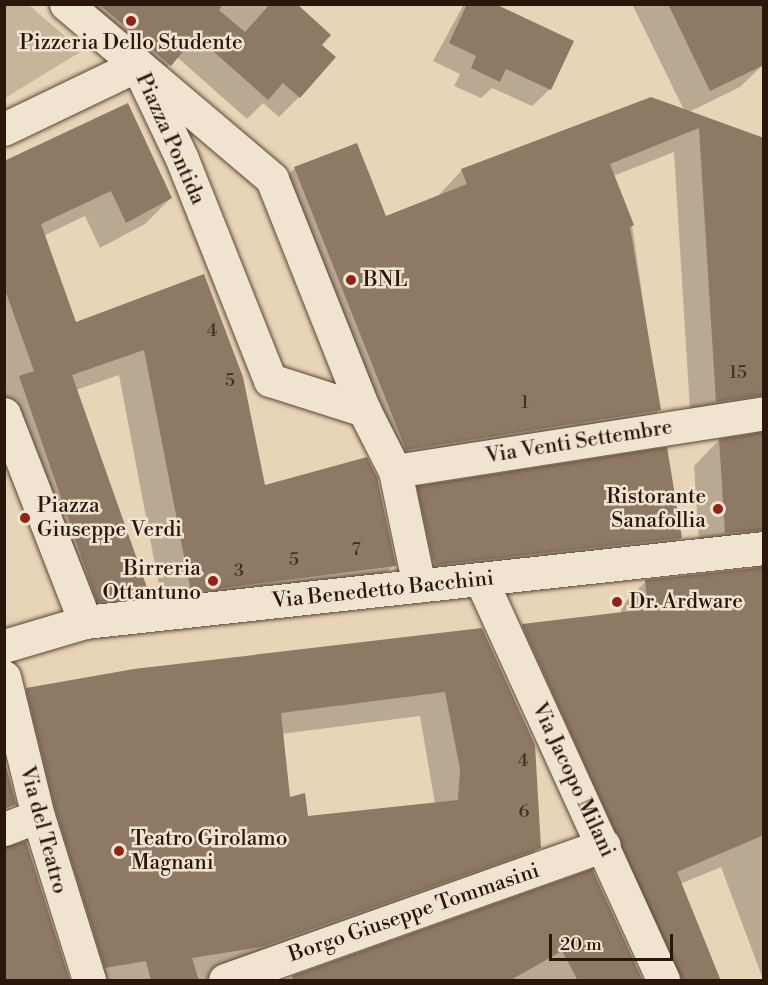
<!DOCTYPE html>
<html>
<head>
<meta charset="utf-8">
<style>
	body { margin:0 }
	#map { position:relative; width:768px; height:985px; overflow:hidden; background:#e8d4b7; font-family:"Libre Bodoni",serif }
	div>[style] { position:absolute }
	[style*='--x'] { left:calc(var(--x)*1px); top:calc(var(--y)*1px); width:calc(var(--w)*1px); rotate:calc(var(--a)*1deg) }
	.green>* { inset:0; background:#c8b49a }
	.shadow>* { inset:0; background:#0003 }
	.building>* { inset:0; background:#8d7964 }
	.roads { filter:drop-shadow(0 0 2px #5a4636) drop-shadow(0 0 2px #5a4636) }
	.street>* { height:33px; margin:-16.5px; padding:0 16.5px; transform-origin:16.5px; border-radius:16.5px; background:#f0e3d0 }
	.dots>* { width:16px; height:16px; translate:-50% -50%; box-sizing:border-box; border:3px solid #f0e3d0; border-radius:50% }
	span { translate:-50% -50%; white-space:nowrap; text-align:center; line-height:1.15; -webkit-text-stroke:5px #f0e3d0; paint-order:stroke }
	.number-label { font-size:18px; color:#442f21 }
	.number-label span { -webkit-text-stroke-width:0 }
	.poi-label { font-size:21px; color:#2b160b }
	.left { translate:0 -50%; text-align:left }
	.right { translate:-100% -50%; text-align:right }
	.street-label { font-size:21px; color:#2b160b }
	.frame { position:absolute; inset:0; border:6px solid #2b160b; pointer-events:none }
	.scale { position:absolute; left:549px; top:934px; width:124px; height:27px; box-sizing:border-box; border:3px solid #2b160b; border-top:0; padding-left:8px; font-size:18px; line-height:21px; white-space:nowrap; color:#2b160b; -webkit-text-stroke:4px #f0e3d0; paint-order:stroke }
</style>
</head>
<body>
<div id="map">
	<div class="green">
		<div style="clip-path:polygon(5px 4px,29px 5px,82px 51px,5px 98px)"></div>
	</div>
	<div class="shadow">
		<div style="clip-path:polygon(54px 4px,294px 4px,320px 45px,299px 97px,279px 117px,263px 103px,247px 119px,177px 57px,149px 85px)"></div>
		<div style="clip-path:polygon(464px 4px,492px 4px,550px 89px,532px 106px,492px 88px,481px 98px,454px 86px,460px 74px,433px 61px)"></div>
		<div style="clip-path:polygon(632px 4px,764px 4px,764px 64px,740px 87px,689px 112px,764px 140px,764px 980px,758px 980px,763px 979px,721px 867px,680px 884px,720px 980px,647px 980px,497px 650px,522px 625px,621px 614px,621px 607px,646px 581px,755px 569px,755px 563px,700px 558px,694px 466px,719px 440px,755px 433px,745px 420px,691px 426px,674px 152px,613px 176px,632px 225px,659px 410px,634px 435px,380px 475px,270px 193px,295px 168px,385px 218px,437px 197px,462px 170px,684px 110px)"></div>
		<div style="clip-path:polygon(4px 162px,171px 198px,145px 224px,100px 248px,85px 216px,43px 236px,75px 324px,203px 276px,264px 487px,394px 565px,368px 591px,165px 617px,119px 375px,76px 390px,148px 596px,122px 621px,71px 627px,4px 435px)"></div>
		<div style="clip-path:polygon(418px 488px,681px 538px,661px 557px,417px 584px,398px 508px)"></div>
		<div style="clip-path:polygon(evenodd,482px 630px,539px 847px,514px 873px,211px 980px,76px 980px,4px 712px,27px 690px,482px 630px,420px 716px,435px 804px,306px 818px,288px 799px,281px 734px,420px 716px)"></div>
		<div style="clip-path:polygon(591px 871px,641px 980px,284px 980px)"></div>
	</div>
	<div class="building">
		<div style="clip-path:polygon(99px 4px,223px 4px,219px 10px,245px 32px,270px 4px,297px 4px,331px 35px,322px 45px,336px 57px,300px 98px,283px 83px,268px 100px,196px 36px,171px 66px)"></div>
		<div style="clip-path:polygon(467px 4px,495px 4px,574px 41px,551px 90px,506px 69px,500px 82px,471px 68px,476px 56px,449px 43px)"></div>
		<div style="clip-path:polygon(668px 4px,764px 4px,764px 65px,710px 91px)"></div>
		<div style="clip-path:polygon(651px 97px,764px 138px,764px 395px,716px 402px,699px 128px,610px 164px,634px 225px,630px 227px,661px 410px,406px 450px,294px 167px,357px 143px,386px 216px,467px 184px,461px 169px)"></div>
		<div style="clip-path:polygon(128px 103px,172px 198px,126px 223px,111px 191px,41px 224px,76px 322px,204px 274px,243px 377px,265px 485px,367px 457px,377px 477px,396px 566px,191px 592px,144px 350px,72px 375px,150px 596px,97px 602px,19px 376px,34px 371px,4px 287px,4px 161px)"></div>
		<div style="clip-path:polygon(764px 432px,764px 530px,725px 533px,719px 439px)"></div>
		<div style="clip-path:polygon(667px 447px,682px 538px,436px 565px,433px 559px,417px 486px)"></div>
		<div style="clip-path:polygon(764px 567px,764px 835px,677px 872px,721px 981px,682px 981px,522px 624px,648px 609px,645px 580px)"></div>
		<div style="clip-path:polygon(evenodd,482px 628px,535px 745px,541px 848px,261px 947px,192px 958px,199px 981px,151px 981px,146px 961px,105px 968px,56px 811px,26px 688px,134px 669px,482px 628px,445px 692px,460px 769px,458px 800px,308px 816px,305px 793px,290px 797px,281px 713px,445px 692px)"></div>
		<div style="clip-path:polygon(4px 758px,16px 804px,4px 809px)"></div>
		<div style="clip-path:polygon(26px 841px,70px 981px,4px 981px,4px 847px)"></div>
		<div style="clip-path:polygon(592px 869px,643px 981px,578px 981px,562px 951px,509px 981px,294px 981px,292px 976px)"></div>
	</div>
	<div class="roads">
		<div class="street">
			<div style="--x:66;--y:4;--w:270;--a:40.3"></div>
			<div style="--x:272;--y:179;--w:249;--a:68.3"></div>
			<div style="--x:364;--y:410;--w:68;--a:63.1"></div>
			<div style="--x:395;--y:471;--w:117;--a:78.2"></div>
			<div style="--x:142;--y:75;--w:93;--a:64.5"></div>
			<div style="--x:182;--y:159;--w:238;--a:68.3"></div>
			<div style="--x:270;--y:380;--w:99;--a:17.7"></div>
			<div style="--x:4;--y:129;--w:148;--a:-25.7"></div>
			<div style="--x:4;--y:414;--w:223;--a:68.7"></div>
			<div style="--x:395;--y:471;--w:374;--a:-8.9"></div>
			<div style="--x:481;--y:580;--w:439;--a:65.5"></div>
			<div style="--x:4;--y:646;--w:84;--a:-16.5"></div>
			<div style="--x:85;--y:622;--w:683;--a:-6.22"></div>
			<div style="--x:4;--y:677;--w:143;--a:76.3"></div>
			<div style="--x:38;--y:816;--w:172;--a:72.7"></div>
			<div style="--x:4;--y:829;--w:36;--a:-21"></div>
			<div style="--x:225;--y:980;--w:402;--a:-19.6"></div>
		</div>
	</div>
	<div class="dots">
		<div style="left:131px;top:21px;background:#8f2418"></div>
		<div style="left:351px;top:280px;background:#8f2418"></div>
		<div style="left:718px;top:509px;background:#8f2418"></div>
		<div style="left:25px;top:518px;background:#8f2418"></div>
		<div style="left:213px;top:581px;background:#8f2418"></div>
		<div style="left:617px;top:602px;background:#8f2418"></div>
		<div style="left:119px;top:851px;background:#8f2418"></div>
	</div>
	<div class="number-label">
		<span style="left:212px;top:331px">4</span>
		<span style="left:738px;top:373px">15</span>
		<span style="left:230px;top:381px">5</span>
		<span style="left:525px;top:403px">1</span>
		<span style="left:356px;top:550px">7</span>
		<span style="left:294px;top:560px">5</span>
		<span style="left:239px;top:571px">3</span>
		<span style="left:523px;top:761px">4</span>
		<span style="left:524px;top:812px">6</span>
	</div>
	<div class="poi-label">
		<span style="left:131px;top:43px">Pizzeria Dello Studente</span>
		<span class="left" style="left:363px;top:280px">BNL</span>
		<span class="right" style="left:706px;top:509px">Ristorante<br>Sanafollia</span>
		<span class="left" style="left:37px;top:518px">Piazza<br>Giuseppe Verdi</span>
		<span class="right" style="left:201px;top:581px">Birreria<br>Ottantuno</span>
		<span class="left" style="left:629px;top:602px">Dr. Ardware</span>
		<span class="left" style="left:131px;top:851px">Teatro Girolamo<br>Magnani</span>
	</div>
	<div class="street-label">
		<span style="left:170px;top:139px;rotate:66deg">Piazza Pontida</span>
		<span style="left:579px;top:442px;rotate:-9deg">Via Venti Settembre</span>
		<span style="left:383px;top:590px;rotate:-6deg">Via Benedetto Bacchini</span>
		<span style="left:573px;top:780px;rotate:65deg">Via Jacopo Milani</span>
		<span style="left:43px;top:830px;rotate:75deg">Via del Teatro</span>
		<span style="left:414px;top:913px;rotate:-19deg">Borgo Giuseppe Tommasini</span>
	</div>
	<div class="frame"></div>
	<div class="scale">20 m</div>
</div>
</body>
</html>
